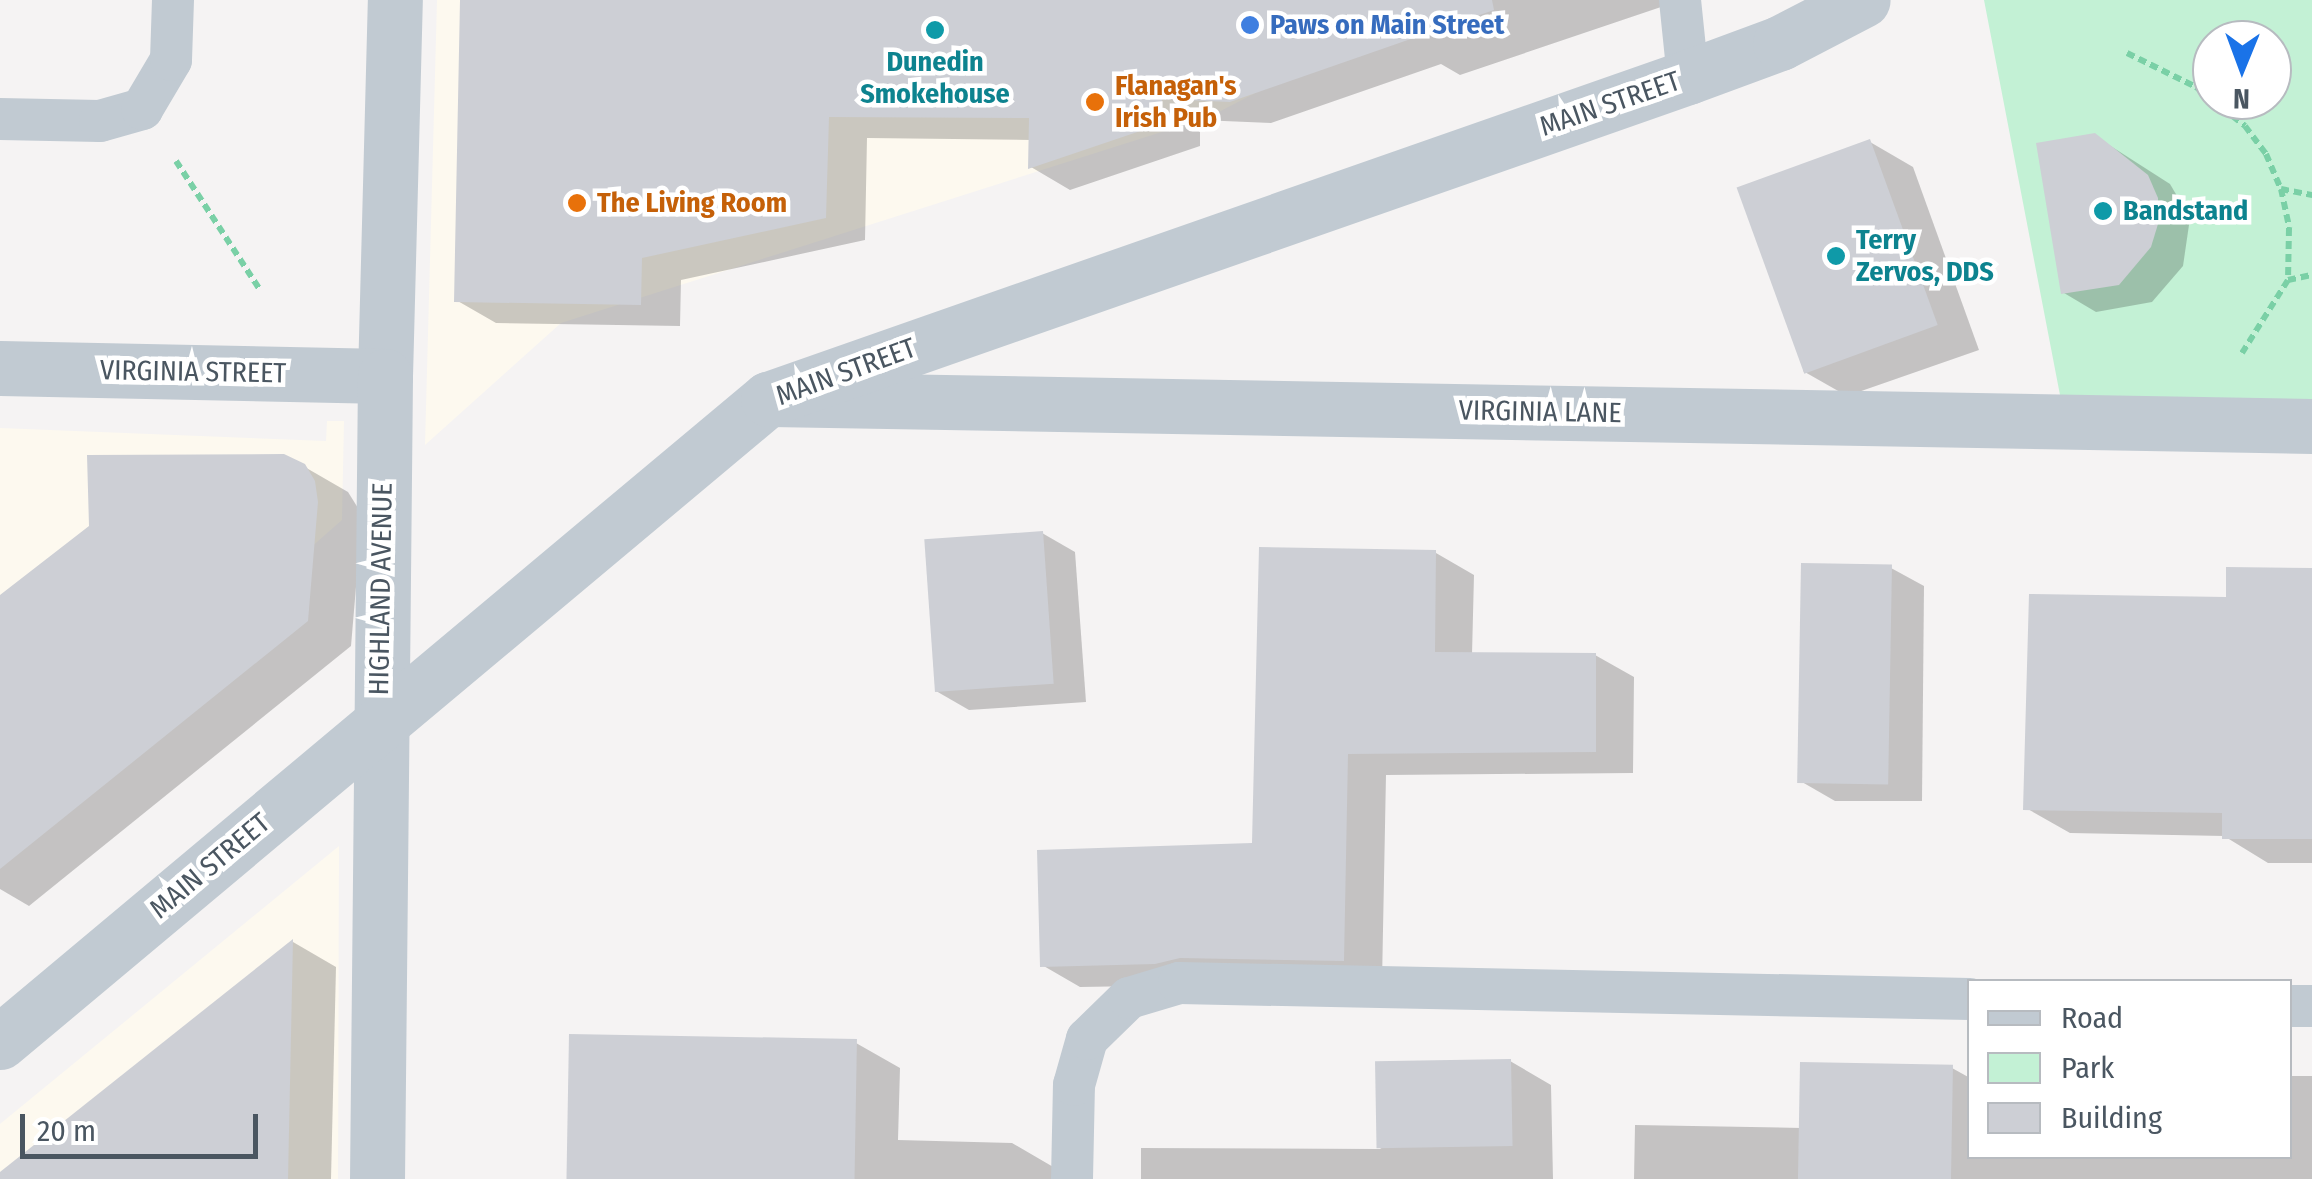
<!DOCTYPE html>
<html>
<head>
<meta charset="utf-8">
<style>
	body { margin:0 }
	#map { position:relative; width:2312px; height:1179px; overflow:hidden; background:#f5f3f3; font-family:"Fira Sans Condensed",sans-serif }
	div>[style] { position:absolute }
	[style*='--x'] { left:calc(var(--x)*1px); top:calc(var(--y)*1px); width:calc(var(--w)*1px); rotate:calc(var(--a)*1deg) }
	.commercial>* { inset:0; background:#fdf9ef }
	.green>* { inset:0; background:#c3f1d5 }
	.shadow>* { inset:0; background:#0003 }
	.building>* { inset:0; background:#cdcfd5; transform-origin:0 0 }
	.path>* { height:6px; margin-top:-3px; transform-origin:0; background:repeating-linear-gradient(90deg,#7ad0a6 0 8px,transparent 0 13px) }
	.service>* { height:42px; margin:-21px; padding:0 21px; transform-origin:21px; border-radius:21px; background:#c1cad2 }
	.minor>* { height:55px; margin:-27.5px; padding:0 27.5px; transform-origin:27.5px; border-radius:27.5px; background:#c1cad2 }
	.tertiary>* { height:55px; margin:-27.5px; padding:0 27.5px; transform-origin:27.5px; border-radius:27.5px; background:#c1cad2 }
	.dots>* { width:28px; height:28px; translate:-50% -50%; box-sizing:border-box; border:5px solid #fff; border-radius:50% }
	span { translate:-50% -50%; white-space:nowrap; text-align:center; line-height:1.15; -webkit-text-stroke:9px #fff; paint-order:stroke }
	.shop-label { font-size:28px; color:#366cbe; font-weight:700 }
	.left { translate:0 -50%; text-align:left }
	.culture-label { font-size:28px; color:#0d838f; font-weight:700 }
	.food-label { font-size:28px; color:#c56008; font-weight:700 }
	.street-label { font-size:28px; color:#4a5661 }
	.legend { position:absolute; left:1967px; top:979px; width:325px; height:180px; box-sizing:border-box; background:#fff; border:2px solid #b7bbc0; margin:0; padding:12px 18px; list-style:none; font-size:30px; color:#4a5661 }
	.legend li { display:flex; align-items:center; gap:20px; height:50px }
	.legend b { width:50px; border:2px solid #b7bbc0 }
	.north { position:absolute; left:2192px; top:20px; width:100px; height:100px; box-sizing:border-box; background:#fff; border:2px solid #b7bbc0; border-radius:50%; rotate:181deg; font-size:28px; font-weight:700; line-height:40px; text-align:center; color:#4a5661 }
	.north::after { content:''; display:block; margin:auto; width:35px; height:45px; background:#1a73e8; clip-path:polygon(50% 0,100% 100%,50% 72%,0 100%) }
	.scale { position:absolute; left:20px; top:1114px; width:238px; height:45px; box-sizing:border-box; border:5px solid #4a5661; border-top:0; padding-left:12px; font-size:30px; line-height:35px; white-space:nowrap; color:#4a5661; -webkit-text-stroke:8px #fff; paint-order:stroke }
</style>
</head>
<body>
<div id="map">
	<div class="commercial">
		<div style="clip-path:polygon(437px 0,1435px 0,1209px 117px,561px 323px,425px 445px)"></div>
		<div style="clip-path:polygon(327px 421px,344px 421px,342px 520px,0 821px,0 428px,326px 441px)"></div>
		<div style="clip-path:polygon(339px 846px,338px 1179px,0 1179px,0 1124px)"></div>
	</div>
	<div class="green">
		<div style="clip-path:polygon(evenodd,1984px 0,2312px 0,2312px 426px,2065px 421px,1984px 0,2212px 40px,2272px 40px,2272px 100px,2212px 100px,2212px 40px)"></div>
	</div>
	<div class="shadow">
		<div style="clip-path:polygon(463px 0,1661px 0,1661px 7px,1460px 75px,1441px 64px,1271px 123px,1200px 120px,1200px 146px,1070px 190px,1031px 167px,1031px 140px,867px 138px,865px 240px,681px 280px,680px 326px,496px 323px,456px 300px)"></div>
		<div style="clip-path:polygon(2095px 136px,2170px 184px,2190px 218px,2183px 266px,2152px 302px,2096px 312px,2064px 293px)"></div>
		<div style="clip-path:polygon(1870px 142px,1913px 167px,1979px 350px,1847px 396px,1803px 371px)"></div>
		<div style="clip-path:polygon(303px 466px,348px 492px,358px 508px,361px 528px,351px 646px,29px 906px,0 889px,0 598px)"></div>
		<div style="clip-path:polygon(1042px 533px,1075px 552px,1086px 702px,969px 710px,936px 691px)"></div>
		<div style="clip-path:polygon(1436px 553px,1474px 575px,1472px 655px,1595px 655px,1634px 677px,1633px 773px,1386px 775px,1382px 982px,1080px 987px,1042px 965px,1254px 845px)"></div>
		<div style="clip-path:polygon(1891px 568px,1924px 586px,1922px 801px,1835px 801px,1802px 782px)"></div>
		<div style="clip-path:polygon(2312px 571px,2312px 863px,2268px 863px,2224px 836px,2070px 833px,2026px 808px,2228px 600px)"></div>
		<div style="clip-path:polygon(293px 942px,336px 967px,331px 1179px,60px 1179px,33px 1148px)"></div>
		<div style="clip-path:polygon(856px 1043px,900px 1068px,898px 1140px,1012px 1143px,1055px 1168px,1055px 1179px,569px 1179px)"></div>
		<div style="clip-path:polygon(1510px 1061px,1551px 1085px,1553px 1179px,1141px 1179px,1141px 1148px,1380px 1149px)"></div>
		<div style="clip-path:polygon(1952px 1068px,1970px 1078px,1970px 1156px,2290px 1156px,2290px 1076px,2312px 1076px,2312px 1179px,1634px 1179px,1635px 1125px,1802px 1128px)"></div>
	</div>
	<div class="building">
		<div style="clip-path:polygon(460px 0,1492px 0,1494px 10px,1230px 102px,1162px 99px,1161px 124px,1028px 169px,1029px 118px,829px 117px,826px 218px,642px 258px,641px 305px,454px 302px)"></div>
		<div style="clip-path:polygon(2095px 133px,2148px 175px,2158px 198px,2158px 224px,2151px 247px,2119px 285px,2061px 294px,2036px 143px)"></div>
		<div style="left:1870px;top:139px;width:198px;height:142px;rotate:70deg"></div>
		<div style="clip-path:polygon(284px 454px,305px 464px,315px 481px,318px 502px,308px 621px,0 869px,0 595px,89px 526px,87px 455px)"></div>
		<div style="left:1043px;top:531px;width:153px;height:119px;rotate:86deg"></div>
		<div style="clip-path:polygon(1259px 547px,1436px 550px,1435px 652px,1596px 653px,1596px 752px,1348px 754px,1344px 961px,1180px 958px,1155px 964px,1040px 967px,1037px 850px,1252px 843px)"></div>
		<div style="left:1801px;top:563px;width:91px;height:220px;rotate:1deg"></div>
		<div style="clip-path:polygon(2226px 567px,2312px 568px,2312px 839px,2222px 839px,2222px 813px,2023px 810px,2029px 594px,2226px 597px)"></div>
		<div style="clip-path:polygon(293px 939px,288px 1179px,0 1179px,0 1172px)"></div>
		<div style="left:569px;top:1034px;width:288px;height:145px;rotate:1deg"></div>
		<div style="left:1511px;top:1059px;width:87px;height:136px;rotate:89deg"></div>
		<div style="left:1800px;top:1062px;width:153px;height:117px;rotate:1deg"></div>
	</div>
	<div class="path">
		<div style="--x:2127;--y:53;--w:77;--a:26.2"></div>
		<div style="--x:2196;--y:87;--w:21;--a:39"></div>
		<div style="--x:2212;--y:100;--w:42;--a:38.2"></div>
		<div style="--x:2245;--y:126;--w:35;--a:53"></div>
		<div style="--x:2266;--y:154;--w:38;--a:67"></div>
		<div style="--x:2281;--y:189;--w:32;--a:11"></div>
		<div style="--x:176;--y:161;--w:154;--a:56.9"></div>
		<div style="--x:2281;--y:189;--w:40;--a:78"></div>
		<div style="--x:2289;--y:228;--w:52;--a:91.1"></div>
		<div style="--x:2242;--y:353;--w:86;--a:-57.8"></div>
		<div style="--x:2288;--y:280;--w:25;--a:-12"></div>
	</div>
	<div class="service">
		<div style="--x:1680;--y:0;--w:77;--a:84.1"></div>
		<div style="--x:0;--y:119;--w:100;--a:1.1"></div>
		<div style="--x:100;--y:121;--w:44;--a:-15.9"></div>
		<div style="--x:142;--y:109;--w:57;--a:-59.4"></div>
		<div style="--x:171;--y:60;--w:60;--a:-88.1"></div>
		<div style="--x:2290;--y:1006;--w:22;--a:0"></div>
		<div style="--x:1072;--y:1179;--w:94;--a:-88.8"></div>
		<div style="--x:1074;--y:1085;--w:48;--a:-74.2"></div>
		<div style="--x:1087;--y:1039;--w:59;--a:-44.3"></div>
		<div style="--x:1129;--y:998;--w:52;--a:-16.7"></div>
		<div style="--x:1179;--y:983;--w:791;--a:1.16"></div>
	</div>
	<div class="minor">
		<div style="--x:385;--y:376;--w:376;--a:-88.5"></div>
		<div style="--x:771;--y:399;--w:1541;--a:1"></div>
	</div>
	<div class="tertiary">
		<div style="--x:0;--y:368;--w:385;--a:1.2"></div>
		<div style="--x:385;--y:376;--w:803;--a:90.57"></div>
		<div style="--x:0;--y:1042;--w:1002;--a:-39.94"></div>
		<div style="--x:768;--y:399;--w:975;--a:-19.29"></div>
		<div style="--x:1688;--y:77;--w:98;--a:-20.3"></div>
		<div style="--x:1780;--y:43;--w:93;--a:-27.4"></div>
	</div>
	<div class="dots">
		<div style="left:1250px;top:25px;background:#3f7fe0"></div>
		<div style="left:935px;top:30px;background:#0f9aa8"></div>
		<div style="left:1095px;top:102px;background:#e8710a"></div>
		<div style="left:577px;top:203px;background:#e8710a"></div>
		<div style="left:2103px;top:211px;background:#0f9aa8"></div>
		<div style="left:1836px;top:256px;background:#0f9aa8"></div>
	</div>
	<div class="shop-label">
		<span class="left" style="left:1270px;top:25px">Paws on Main Street</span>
	</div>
	<div class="culture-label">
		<span style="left:935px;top:78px">Dunedin<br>Smokehouse</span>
		<span class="left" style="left:2123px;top:211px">Bandstand</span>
		<span class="left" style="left:1856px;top:256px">Terry<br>Zervos, DDS</span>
	</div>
	<div class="food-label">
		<span class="left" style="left:1115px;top:102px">Flanagan's<br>Irish Pub</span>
		<span class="left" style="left:597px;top:203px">The Living Room</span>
	</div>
	<div class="street-label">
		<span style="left:1610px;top:104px;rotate:-19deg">MAIN STREET</span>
		<span style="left:193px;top:372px;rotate:1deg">VIRGINIA STREET</span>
		<span style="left:846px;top:372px;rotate:-20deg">MAIN STREET</span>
		<span style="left:1540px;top:412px;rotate:1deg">VIRGINIA LANE</span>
		<span style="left:381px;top:589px;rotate:-89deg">HIGHLAND AVENUE</span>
		<span style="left:210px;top:866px;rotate:-40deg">MAIN STREET</span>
	</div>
	<ul class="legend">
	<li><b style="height:12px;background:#c1cad2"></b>Road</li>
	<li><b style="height:28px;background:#c3f1d5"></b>Park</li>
	<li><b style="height:28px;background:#cdcfd5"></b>Building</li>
	</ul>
	<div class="north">N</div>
	<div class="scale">20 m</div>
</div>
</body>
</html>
